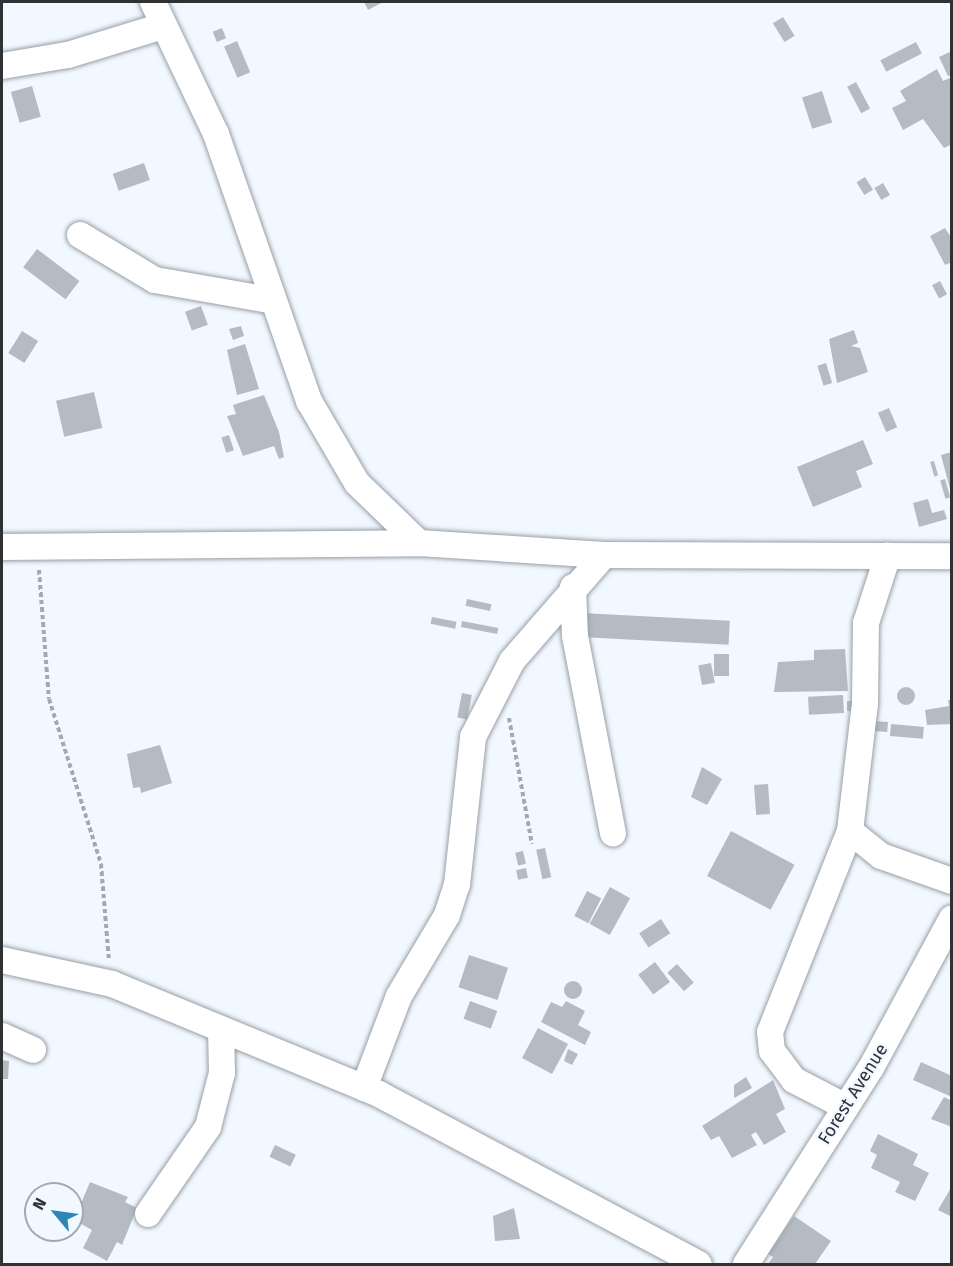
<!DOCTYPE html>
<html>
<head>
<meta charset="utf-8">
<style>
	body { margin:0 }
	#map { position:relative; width:953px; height:1266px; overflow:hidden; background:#f2f8ff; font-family:"Fira Sans",sans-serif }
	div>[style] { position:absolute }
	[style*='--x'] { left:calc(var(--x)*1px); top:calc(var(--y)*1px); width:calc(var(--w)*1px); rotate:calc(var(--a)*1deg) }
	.building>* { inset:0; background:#b4bbc3; transform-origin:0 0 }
	.round { border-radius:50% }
	.path>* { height:4px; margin-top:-2px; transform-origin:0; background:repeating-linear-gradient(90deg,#a4a9af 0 4.5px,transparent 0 7.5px) }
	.roads { filter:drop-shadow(0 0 2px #989fa7) drop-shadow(0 0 2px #989fa7) }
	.minor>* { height:26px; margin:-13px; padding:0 13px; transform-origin:13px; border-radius:13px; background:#fff }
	span { translate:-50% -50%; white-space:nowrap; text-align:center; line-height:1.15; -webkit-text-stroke:4.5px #f2f8ff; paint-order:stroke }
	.street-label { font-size:18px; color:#2f3235 }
	.frame { position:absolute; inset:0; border:3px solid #2f3235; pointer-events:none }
	.north { position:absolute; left:24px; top:1182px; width:60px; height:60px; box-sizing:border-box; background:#f2f8ff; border:2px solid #a4a9ae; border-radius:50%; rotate:299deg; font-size:16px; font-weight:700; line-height:24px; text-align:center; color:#2f3235 }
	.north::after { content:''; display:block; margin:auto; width:21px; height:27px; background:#2e86b4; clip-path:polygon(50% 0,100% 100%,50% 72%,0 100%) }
</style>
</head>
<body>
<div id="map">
	<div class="building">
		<div style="clip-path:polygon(364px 2px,383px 2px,368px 10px)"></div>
		<div style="left:783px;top:17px;width:22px;height:12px;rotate:58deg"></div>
		<div style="left:222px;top:28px;width:11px;height:10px;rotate:68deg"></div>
		<div style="left:237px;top:41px;width:34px;height:14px;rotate:67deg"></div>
		<div style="left:916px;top:42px;width:13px;height:40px;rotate:63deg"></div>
		<div style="clip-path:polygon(952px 51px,952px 75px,948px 76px,939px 57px)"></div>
		<div style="clip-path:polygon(937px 69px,943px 81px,952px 77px,952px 144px,944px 148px,923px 119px,903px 130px,892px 108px,906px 101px,900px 91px)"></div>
		<div style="left:856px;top:82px;width:30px;height:10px;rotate:62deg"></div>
		<div style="left:32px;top:86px;width:32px;height:22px;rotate:74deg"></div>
		<div style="left:822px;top:91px;width:33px;height:21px;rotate:72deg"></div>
		<div style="left:144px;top:163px;width:18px;height:33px;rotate:71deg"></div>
		<div style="left:865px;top:177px;width:15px;height:10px;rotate:58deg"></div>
		<div style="left:883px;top:183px;width:14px;height:10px;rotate:60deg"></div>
		<div style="clip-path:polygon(945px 228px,952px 239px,952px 262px,945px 265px,930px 236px)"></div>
		<div style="left:37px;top:249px;width:53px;height:23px;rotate:37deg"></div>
		<div style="left:940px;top:281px;width:15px;height:9px;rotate:62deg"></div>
		<div style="left:201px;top:306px;width:20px;height:17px;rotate:70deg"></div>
		<div style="clip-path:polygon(241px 326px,244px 336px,233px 340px,229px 329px)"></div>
		<div style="clip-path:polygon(854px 330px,858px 343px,851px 346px,860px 348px,868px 372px,837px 383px,829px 339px)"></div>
		<div style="left:22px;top:331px;width:19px;height:26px;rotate:32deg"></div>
		<div style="clip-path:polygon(245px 344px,259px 389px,237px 395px,227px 350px)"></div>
		<div style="left:826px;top:363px;width:21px;height:9px;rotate:73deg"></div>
		<div style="left:94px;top:392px;width:37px;height:39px;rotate:77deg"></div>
		<div style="clip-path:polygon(264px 395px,279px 432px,284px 457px,279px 459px,274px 446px,243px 456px,227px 416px,236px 414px,233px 405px)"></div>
		<div style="left:889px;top:408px;width:21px;height:12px;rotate:67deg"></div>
		<div style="left:229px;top:435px;width:16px;height:8px;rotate:72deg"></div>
		<div style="clip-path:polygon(863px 440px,873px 464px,856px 471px,862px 487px,813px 507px,797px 467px)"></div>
		<div style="clip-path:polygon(952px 452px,952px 493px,951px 493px,941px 455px)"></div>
		<div style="left:934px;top:461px;width:15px;height:4px;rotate:74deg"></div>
		<div style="left:945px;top:479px;width:19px;height:5px;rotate:74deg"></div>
		<div style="clip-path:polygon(928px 499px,932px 513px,944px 510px,947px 519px,919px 527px,913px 503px)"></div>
		<div style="left:467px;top:599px;width:25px;height:7px;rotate:12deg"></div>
		<div style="left:582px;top:613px;width:148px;height:24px;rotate:3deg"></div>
		<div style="left:432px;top:617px;width:25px;height:7px;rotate:11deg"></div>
		<div style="left:462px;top:621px;width:37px;height:6px;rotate:11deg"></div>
		<div style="clip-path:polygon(845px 649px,848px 691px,774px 692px,778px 662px,814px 660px,814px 650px)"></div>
		<div style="left:714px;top:654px;width:15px;height:22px"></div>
		<div style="left:711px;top:663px;width:20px;height:13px;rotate:79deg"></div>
		<div class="round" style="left:897px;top:687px;width:18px;height:18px"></div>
		<div style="left:462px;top:693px;width:10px;height:25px;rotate:11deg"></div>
		<div style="left:843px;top:695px;width:18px;height:35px;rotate:87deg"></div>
		<div style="clip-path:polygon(948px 700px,952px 700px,952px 724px,927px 725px,925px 710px,949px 706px)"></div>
		<div style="left:847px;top:701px;width:7px;height:10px"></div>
		<div style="left:874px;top:721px;width:14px;height:10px;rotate:4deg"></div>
		<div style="left:891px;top:724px;width:33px;height:12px;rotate:5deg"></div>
		<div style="clip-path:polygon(160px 745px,172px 783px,141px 793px,140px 787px,133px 788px,127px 754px)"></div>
		<div style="clip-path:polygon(702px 767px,722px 779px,707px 805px,691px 797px)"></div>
		<div style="left:768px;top:784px;width:30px;height:14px;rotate:86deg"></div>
		<div style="left:731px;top:831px;width:72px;height:51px;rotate:28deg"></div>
		<div style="left:545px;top:848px;width:30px;height:9px;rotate:78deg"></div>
		<div style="left:523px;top:851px;width:13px;height:8px;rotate:77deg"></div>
		<div style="left:526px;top:868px;width:10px;height:10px;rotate:79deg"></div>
		<div style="left:610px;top:887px;width:23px;height:42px;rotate:29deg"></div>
		<div style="left:587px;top:891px;width:16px;height:28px;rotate:27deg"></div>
		<div style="left:661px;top:919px;width:17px;height:26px;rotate:57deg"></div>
		<div style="left:469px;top:955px;width:41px;height:34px;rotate:18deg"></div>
		<div style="left:655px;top:962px;width:25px;height:21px;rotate:53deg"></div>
		<div style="left:677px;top:964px;width:25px;height:13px;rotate:48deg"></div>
		<div class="round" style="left:564px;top:981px;width:18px;height:18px"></div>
		<div style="left:470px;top:1001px;width:29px;height:19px;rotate:20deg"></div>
		<div style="clip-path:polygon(566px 1001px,585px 1011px,578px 1025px,591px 1032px,585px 1045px,541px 1022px,551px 1002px,562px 1007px)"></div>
		<div style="left:538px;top:1028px;width:34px;height:34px;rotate:28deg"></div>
		<div style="clip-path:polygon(568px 1049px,578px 1054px,572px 1065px,564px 1061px)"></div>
		<div style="clip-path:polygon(2px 1060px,9px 1061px,8px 1079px,2px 1079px)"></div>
		<div style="clip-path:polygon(921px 1062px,952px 1076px,952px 1097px,913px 1080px)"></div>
		<div style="clip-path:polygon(746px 1077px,752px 1088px,734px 1098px,734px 1085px)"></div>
		<div style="clip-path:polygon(773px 1080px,785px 1109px,776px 1114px,786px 1132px,764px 1145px,756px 1132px,751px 1135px,757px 1145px,732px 1158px,719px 1136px,711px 1140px,702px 1126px)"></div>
		<div style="clip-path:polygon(944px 1097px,952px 1101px,952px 1127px,931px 1119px)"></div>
		<div style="clip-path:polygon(878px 1134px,918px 1154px,913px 1165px,929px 1173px,915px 1201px,895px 1192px,900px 1182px,871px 1168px,877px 1155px,870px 1151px)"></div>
		<div style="left:275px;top:1145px;width:23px;height:13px;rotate:25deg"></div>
		<div style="clip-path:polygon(90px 1182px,128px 1197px,125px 1202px,137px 1208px,122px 1245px,117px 1242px,107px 1261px,83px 1248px,92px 1230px,74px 1220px)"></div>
		<div style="clip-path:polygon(952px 1186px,952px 1217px,938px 1210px)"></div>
		<div style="clip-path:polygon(514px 1208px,520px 1239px,495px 1241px,493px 1216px)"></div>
		<div style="clip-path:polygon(794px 1216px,831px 1241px,815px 1264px,768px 1264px,773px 1257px,768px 1254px)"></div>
	</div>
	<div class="path">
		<div style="--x:39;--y:570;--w:129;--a:85.6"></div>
		<div style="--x:49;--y:699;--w:173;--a:72.5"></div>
		<div style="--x:101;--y:864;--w:97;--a:85.3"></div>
		<div style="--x:509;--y:718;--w:128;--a:79.7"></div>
	</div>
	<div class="roads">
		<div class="minor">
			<div style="--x:153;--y:2;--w:146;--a:64.5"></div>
			<div style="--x:216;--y:134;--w:283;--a:70.8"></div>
			<div style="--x:309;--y:401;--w:95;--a:59.7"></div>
			<div style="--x:357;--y:483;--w:86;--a:44.1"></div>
			<div style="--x:2;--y:66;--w:67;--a:-9.5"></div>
			<div style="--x:68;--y:55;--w:99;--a:-17"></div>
			<div style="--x:80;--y:235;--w:87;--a:31"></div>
			<div style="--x:155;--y:280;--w:117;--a:9.9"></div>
			<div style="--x:2;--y:547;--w:417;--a:-0.5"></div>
			<div style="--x:419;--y:543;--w:185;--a:3.7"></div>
			<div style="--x:604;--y:555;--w:348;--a:0.2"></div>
			<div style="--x:573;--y:587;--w:49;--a:87.7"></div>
			<div style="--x:575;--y:636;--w:201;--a:79.1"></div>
			<div style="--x:850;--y:831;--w:40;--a:39"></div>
			<div style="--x:881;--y:856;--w:75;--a:19.4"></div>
			<div style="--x:2;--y:960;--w:113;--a:12.3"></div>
			<div style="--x:112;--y:984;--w:289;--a:22.4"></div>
			<div style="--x:379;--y:1094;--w:362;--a:28"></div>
			<div style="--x:2;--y:1036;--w:34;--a:24"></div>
			<div style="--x:364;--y:1088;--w:98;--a:-69.2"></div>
			<div style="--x:399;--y:996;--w:94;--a:-59.3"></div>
			<div style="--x:447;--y:915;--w:32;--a:-72"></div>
			<div style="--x:457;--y:885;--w:149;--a:-83.8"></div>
			<div style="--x:473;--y:737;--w:85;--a:-62.8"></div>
			<div style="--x:512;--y:661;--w:140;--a:-49"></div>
			<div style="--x:846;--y:1107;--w:59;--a:-152.6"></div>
			<div style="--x:794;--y:1080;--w:36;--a:-127"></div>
			<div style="--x:772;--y:1051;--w:19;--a:-96"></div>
			<div style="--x:770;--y:1032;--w:216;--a:-68.3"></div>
			<div style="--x:850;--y:831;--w:128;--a:-83.3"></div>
			<div style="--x:865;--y:704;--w:81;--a:-89.3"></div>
			<div style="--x:866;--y:623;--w:71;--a:-72.1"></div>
			<div style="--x:148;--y:1214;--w:106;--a:-55.4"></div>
			<div style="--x:208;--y:1127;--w:56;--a:-75.5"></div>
			<div style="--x:222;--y:1073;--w:44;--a:-91.3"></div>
			<div style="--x:746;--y:1264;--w:232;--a:-57.5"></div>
			<div style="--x:871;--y:1068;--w:170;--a:-61.6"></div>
		</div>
	</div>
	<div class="street-label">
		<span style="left:853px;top:1094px;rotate:-58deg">Forest Avenue</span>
	</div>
	<div class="frame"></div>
	<div class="north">N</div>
</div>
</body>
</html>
